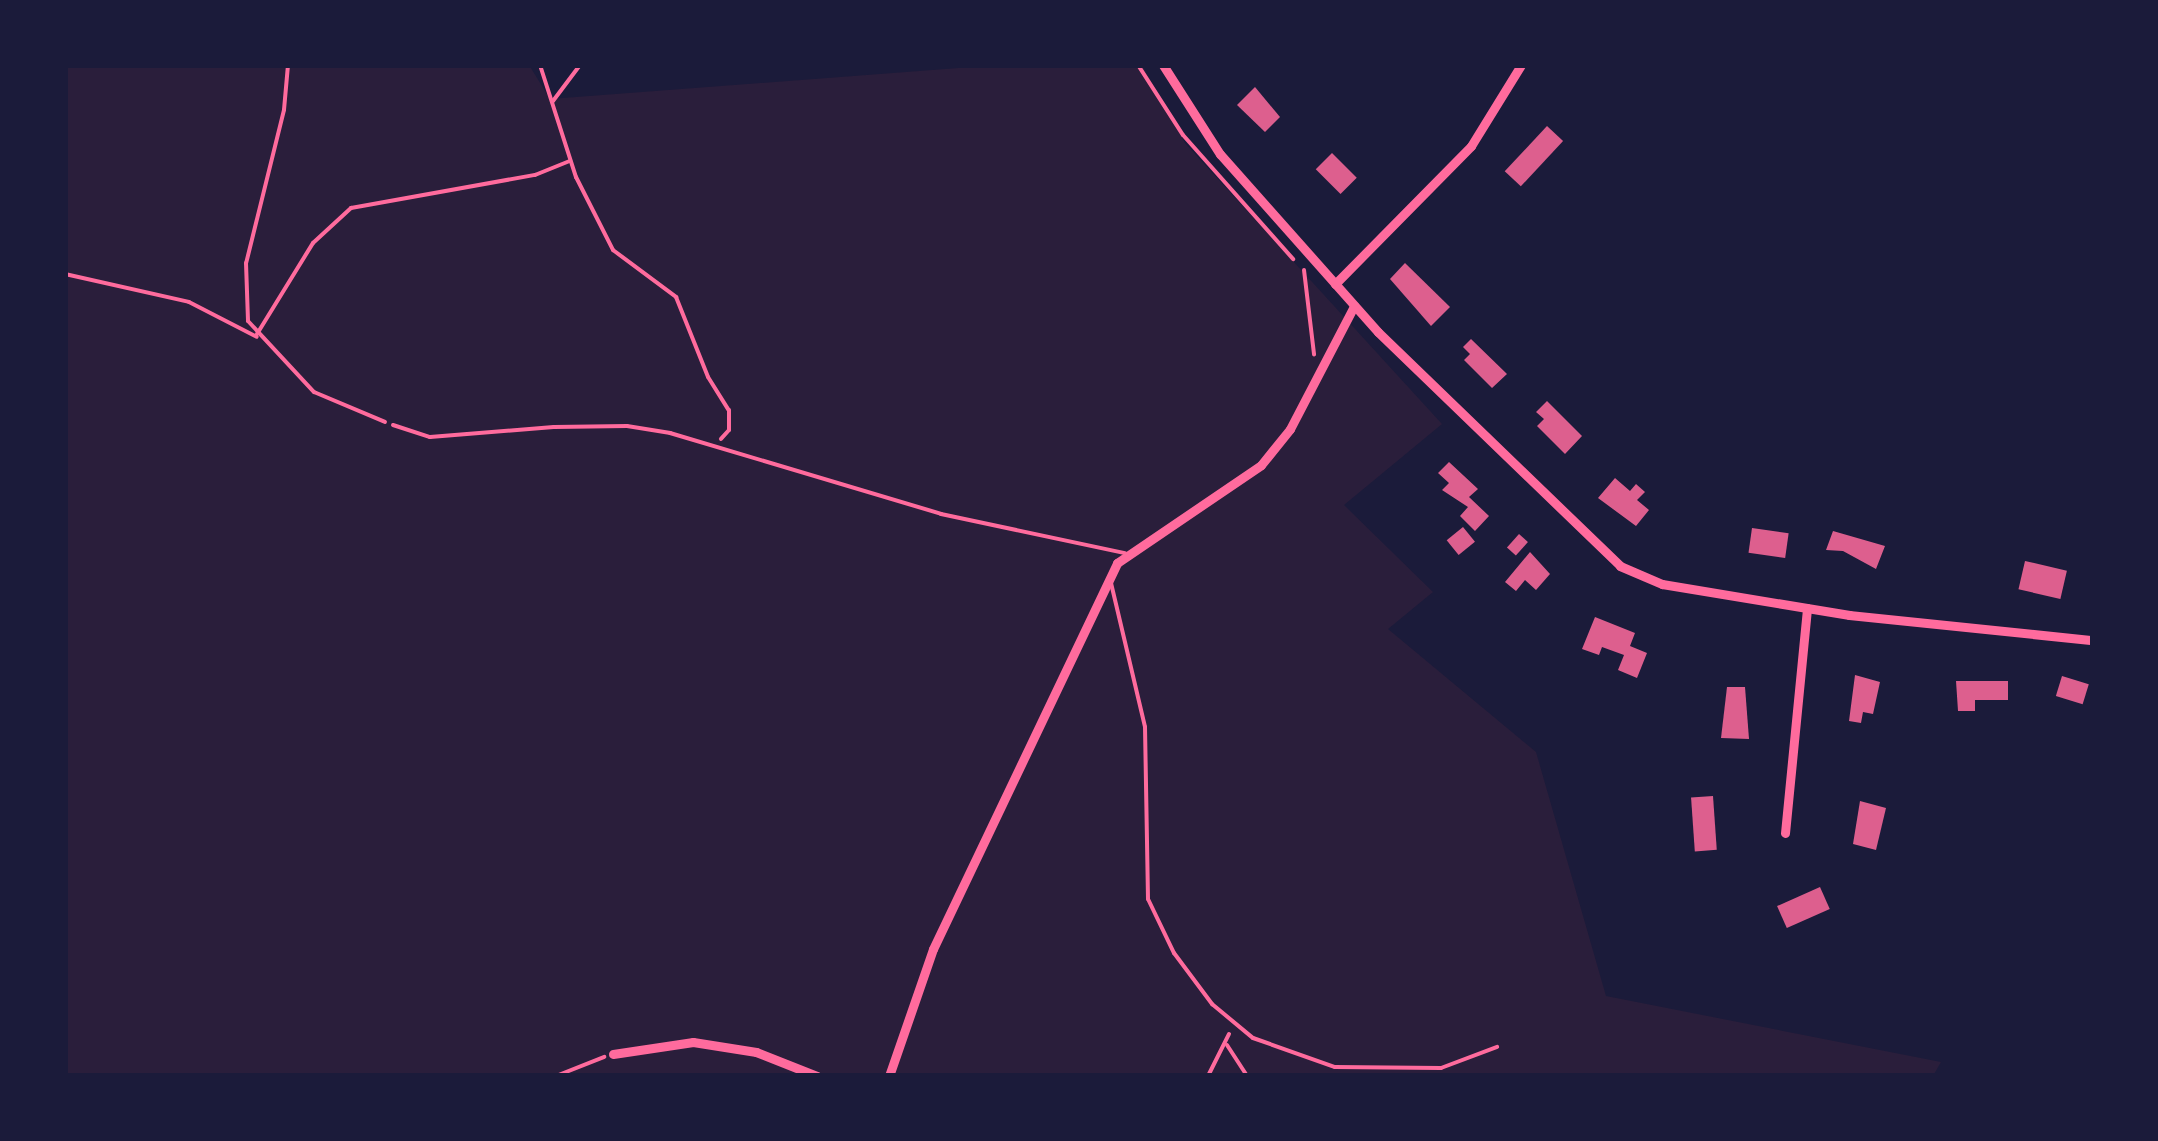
<!DOCTYPE html>
<html>
<head>
<meta charset="utf-8">
<style>
	body { margin:0 }
	#map { position:relative; width:2158px; height:1141px; overflow:hidden; background:#1b1b3a; font-family:"Roboto Condensed",sans-serif }
	div>[style] { position:absolute }
	[style*='--x'] { left:calc(var(--x)*1px); top:calc(var(--y)*1px); width:calc(var(--w)*1px); rotate:calc(var(--a)*1deg) }
	.green>* { inset:0; background:#2a1e3b }
	.building>* { inset:0; background:#dd5f8e; transform-origin:0 0 }
	.path>* { height:4px; margin:-2px; padding:0 2px; transform-origin:2px; border-radius:2px; background:#ff6b9d }
	.service>* { height:4px; margin:-2px; padding:0 2px; transform-origin:2px; border-radius:2px; background:#ff6b9d }
	.minor>* { height:9px; margin:-4.5px; padding:0 4.5px; transform-origin:4.5px; border-radius:4.5px; background:#ff6b9d }
	span { translate:-50% -50%; white-space:nowrap; text-align:center; line-height:1.15; -webkit-text-stroke:8px #1b1b3a; paint-order:stroke }
	.frame { position:absolute; inset:0; border:68px solid #1b1b3a; pointer-events:none }
</style>
</head>
<body>
<div id="map">
	<div class="green">
		<div style="clip-path:polygon(65px 65px,529px 65px,550px 99px,998px 65px,1142px 65px,1185px 143px,1442px 424px,1344px 505px,1433px 592px,1388px 629px,1536px 752px,1606px 996px,1941px 1062px,1933px 1076px,65px 1076px)"></div>
	</div>
	<div class="building">
		<div style="clip-path:polygon(1255px 87px,1280px 117px,1265px 132px,1237px 105px)"></div>
		<div style="left:1547px;top:126px;width:22px;height:62px;rotate:43deg"></div>
		<div style="left:1332px;top:153px;width:35px;height:23px;rotate:45deg"></div>
		<div style="clip-path:polygon(1405px 263px,1450px 307px,1431px 326px,1390px 279px)"></div>
		<div style="clip-path:polygon(1471px 339px,1507px 374px,1492px 388px,1464px 360px,1470px 354px,1463px 347px)"></div>
		<div style="clip-path:polygon(1547px 401px,1582px 436px,1565px 454px,1537px 426px,1544px 419px,1536px 412px)"></div>
		<div style="clip-path:polygon(1449px 462px,1478px 489px,1469px 497px,1489px 516px,1475px 531px,1460px 516px,1468px 507px,1442px 490px,1449px 483px,1438px 473px)"></div>
		<div style="clip-path:polygon(1615px 478px,1630px 491px,1636px 484px,1645px 492px,1637px 500px,1649px 510px,1636px 526px,1598px 498px)"></div>
		<div style="left:1463px;top:527px;width:19px;height:21px;rotate:51deg"></div>
		<div style="left:1752px;top:528px;width:37px;height:25px;rotate:8deg"></div>
		<div style="clip-path:polygon(1833px 531px,1885px 546px,1876px 569px,1843px 551px,1826px 550px)"></div>
		<div style="left:1519px;top:534px;width:12px;height:18px;rotate:42deg"></div>
		<div style="clip-path:polygon(1530px 552px,1550px 574px,1536px 590px,1525px 580px,1516px 591px,1505px 582px)"></div>
		<div style="left:2025px;top:561px;width:43px;height:29px;rotate:13deg"></div>
		<div style="clip-path:polygon(1595px 617px,1635px 633px,1630px 646px,1647px 653px,1637px 678px,1618px 670px,1624px 655px,1602px 647px,1599px 655px,1582px 649px)"></div>
		<div style="clip-path:polygon(1855px 675px,1880px 682px,1873px 714px,1863px 712px,1861px 723px,1849px 721px)"></div>
		<div style="left:2062px;top:676px;width:28px;height:21px;rotate:17deg"></div>
		<div style="clip-path:polygon(1956px 681px,2008px 681px,2008px 700px,1975px 700px,1975px 711px,1958px 711px)"></div>
		<div style="clip-path:polygon(1727px 687px,1745px 687px,1749px 739px,1721px 738px)"></div>
		<div style="left:1713px;top:796px;width:54px;height:22px;rotate:86deg"></div>
		<div style="clip-path:polygon(1860px 801px,1886px 808px,1876px 850px,1853px 844px)"></div>
		<div style="left:1820px;top:887px;width:24px;height:47px;rotate:66deg"></div>
	</div>
	<div class="path">
		<div style="--x:288;--y:65;--w:45;--a:95.1"></div>
		<div style="--x:284;--y:110;--w:158;--a:103.9"></div>
		<div style="--x:246;--y:263;--w:58;--a:88"></div>
		<div style="--x:248;--y:321;--w:97;--a:47.1"></div>
		<div style="--x:314;--y:392;--w:77;--a:22.9"></div>
		<div style="--x:540;--y:65;--w:118;--a:72.2"></div>
		<div style="--x:576;--y:177;--w:82;--a:63.1"></div>
		<div style="--x:613;--y:250;--w:79;--a:36.7"></div>
		<div style="--x:676;--y:297;--w:86;--a:68.2"></div>
		<div style="--x:708;--y:377;--w:39;--a:58"></div>
		<div style="--x:729;--y:410;--w:20;--a:90"></div>
		<div style="--x:729;--y:430;--w:12;--a:132"></div>
		<div style="--x:671;--y:65;--w:2;--a:27"></div>
		<div style="--x:1138;--y:65;--w:83;--a:57.3"></div>
		<div style="--x:1183;--y:135;--w:166;--a:48.4"></div>
		<div style="--x:553;--y:101;--w:45;--a:-53.1"></div>
		<div style="--x:1304;--y:270;--w:85;--a:83.2"></div>
		<div style="--x:65;--y:274;--w:127;--a:12.7"></div>
		<div style="--x:189;--y:302;--w:76;--a:27.2"></div>
		<div style="--x:257;--y:334;--w:107;--a:-58.4"></div>
		<div style="--x:313;--y:243;--w:52;--a:-42.6"></div>
		<div style="--x:351;--y:208;--w:187;--a:-10.2"></div>
		<div style="--x:535;--y:175;--w:38;--a:-22"></div>
		<div style="--x:65;--y:863;--w:5;--a:90"></div>
		<div style="--x:1227;--y:1045;--w:37;--a:57"></div>
		<div style="--x:556;--y:1076;--w:52;--a:-21.6"></div>
		<div style="--x:1208;--y:1076;--w:47;--a:-63.4"></div>
	</div>
	<div class="service">
		<div style="--x:393;--y:425;--w:39;--a:18"></div>
		<div style="--x:430;--y:437;--w:124;--a:-4.6"></div>
		<div style="--x:554;--y:427;--w:73;--a:-0.8"></div>
		<div style="--x:627;--y:426;--w:44;--a:9.2"></div>
		<div style="--x:670;--y:433;--w:283;--a:16.6"></div>
		<div style="--x:941;--y:514;--w:188;--a:12"></div>
		<div style="--x:1111;--y:583;--w:148;--a:76.7"></div>
		<div style="--x:1145;--y:727;--w:172;--a:89"></div>
		<div style="--x:1148;--y:899;--w:60;--a:64.3"></div>
		<div style="--x:1174;--y:953;--w:64;--a:53.3"></div>
		<div style="--x:1212;--y:1004;--w:53;--a:39.7"></div>
		<div style="--x:1253;--y:1038;--w:87;--a:19.5"></div>
		<div style="--x:1335;--y:1067;--w:106;--a:0.5"></div>
		<div style="--x:1441;--y:1068;--w:60;--a:-20.6"></div>
	</div>
	<div class="minor">
		<div style="--x:1163;--y:65;--w:106;--a:57.4"></div>
		<div style="--x:1220;--y:154;--w:238;--a:48.4"></div>
		<div style="--x:1378;--y:332;--w:337;--a:44"></div>
		<div style="--x:1620;--y:566;--w:46;--a:23.2"></div>
		<div style="--x:1662;--y:584;--w:190;--a:9.4"></div>
		<div style="--x:1849;--y:615;--w:245;--a:5.9"></div>
		<div style="--x:1335;--y:284;--w:194;--a:-45.4"></div>
		<div style="--x:1471;--y:146;--w:95;--a:-58.3"></div>
		<div style="--x:1785;--y:833;--w:226;--a:-84.4"></div>
		<div style="--x:613;--y:1054;--w:81;--a:-8.5"></div>
		<div style="--x:693;--y:1042;--w:64;--a:9"></div>
		<div style="--x:756;--y:1052;--w:66;--a:21.5"></div>
		<div style="--x:889;--y:1076;--w:134;--a:-70.9"></div>
		<div style="--x:933;--y:949;--w:428;--a:-64.5"></div>
		<div style="--x:1117;--y:563;--w:174;--a:-34.2"></div>
		<div style="--x:1261;--y:465;--w:46;--a:-51.1"></div>
		<div style="--x:1290;--y:429;--w:139;--a:-62.5"></div>
	</div>
	<div class="frame"></div>
</div>
</body>
</html>
